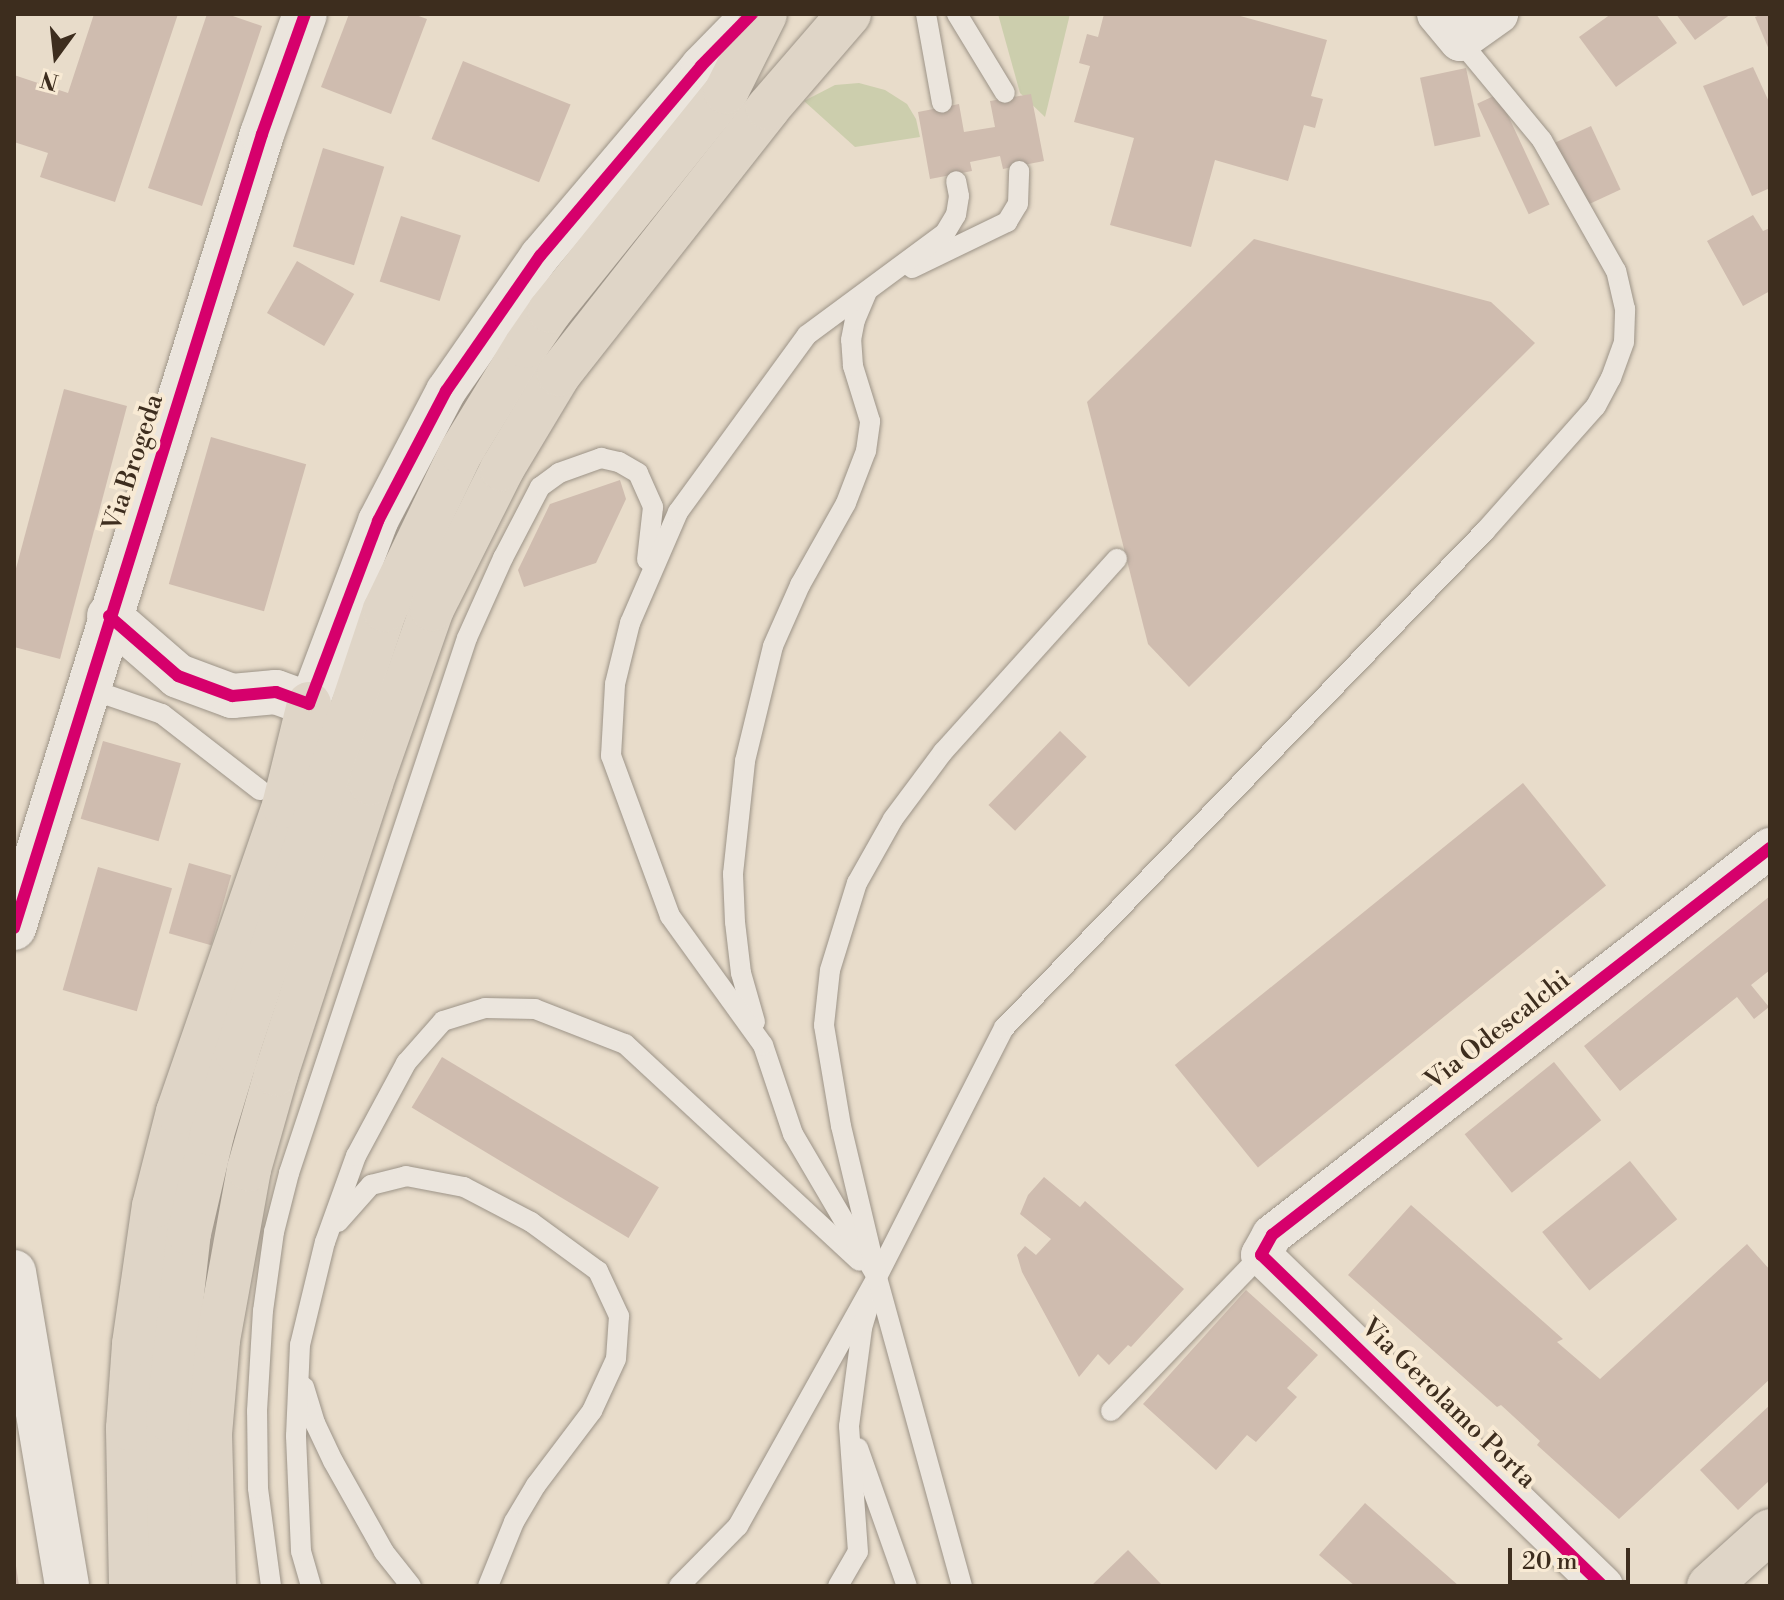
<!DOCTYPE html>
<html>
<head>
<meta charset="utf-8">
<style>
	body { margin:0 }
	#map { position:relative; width:1784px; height:1600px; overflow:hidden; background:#e8dcca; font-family:"Libre Bodoni",serif }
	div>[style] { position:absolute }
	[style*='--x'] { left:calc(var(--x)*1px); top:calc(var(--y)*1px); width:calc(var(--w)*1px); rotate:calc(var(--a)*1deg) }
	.green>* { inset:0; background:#cccead }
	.building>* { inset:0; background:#cfbcaf; transform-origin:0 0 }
	.roads { filter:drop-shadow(0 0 2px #9d9488) drop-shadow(0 0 2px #9d9488) }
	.service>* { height:20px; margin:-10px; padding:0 10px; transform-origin:10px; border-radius:10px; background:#ebe5dd }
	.minor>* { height:40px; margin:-20px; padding:0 20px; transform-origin:20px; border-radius:20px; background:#ebe5dd }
	.tertiary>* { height:44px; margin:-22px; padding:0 22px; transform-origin:22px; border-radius:22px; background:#ebe5dd }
	.primary>* { height:44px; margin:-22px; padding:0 22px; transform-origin:22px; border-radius:22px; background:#dfd5c7 }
	.motorway>* { height:44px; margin:-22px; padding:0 22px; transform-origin:22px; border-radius:22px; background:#dfd5c7 }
	.cycleway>* { height:12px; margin:-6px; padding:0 6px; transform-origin:6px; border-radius:6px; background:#d6006c }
	span { translate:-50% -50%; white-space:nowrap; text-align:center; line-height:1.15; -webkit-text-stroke:8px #f8ead4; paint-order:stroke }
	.street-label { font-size:26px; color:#3d2d1e }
	.frame { position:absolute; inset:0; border:16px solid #3d2d1e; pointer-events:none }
	.north { position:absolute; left:16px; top:16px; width:80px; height:80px; -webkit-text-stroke:6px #f8ead4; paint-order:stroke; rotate:195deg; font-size:22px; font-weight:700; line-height:32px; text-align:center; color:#3d2d1e }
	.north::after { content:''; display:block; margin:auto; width:28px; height:36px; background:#3d2d1e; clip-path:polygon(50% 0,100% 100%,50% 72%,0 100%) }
	.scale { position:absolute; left:1508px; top:1548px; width:122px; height:36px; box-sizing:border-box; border:4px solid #3d2d1e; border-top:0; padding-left:10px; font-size:24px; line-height:28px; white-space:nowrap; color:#3d2d1e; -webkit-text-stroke:6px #f8ead4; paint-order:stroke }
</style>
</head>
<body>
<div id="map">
	<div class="green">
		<div style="clip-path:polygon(998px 14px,1070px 14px,1045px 117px,1020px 93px)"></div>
		<div style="clip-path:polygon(859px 83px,885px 90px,907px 104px,916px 119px,920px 137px,855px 147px,804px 101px,835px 85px)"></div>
	</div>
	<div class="building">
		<div style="clip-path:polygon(94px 14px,178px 14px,115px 202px,40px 177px,48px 153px,14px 142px,14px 75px,68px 93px)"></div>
		<div style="clip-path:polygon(207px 14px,227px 14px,262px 26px,202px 206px,148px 188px)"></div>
		<div style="clip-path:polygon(349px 14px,413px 14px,427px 19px,391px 114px,321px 87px)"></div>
		<div style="clip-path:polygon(1104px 14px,1233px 14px,1327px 40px,1311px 96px,1323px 99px,1315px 128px,1304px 125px,1288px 181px,1215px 160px,1191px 247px,1110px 225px,1134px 138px,1074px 122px,1090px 66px,1079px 63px,1087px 34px,1098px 37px)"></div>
		<div style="clip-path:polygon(1611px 14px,1656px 14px,1677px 43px,1616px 87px,1579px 37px)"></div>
		<div style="clip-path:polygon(1676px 14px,1731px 14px,1695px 40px)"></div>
		<div style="clip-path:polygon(1763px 14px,1770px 14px,1770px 52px,1755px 17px)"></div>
		<div style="left:463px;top:61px;width:116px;height:84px;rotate:22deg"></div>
		<div style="clip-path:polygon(1753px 67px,1770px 104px,1770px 188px,1752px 196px,1703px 86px)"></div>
		<div style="left:1466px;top:68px;width:70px;height:47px;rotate:78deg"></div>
		<div style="clip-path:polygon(1031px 94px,1044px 161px,1003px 169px,1000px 156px,970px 162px,972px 171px,930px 179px,918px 112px,959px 104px,964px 132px,995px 127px,990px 101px)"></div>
		<div style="left:1498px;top:94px;width:122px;height:23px;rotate:65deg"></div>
		<div style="left:1591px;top:126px;width:70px;height:41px;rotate:65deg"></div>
		<div style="left:323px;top:148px;width:64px;height:103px;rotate:17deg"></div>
		<div style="clip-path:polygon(1753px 215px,1763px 231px,1770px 228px,1770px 291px,1743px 306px,1707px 241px)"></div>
		<div style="left:401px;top:216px;width:63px;height:69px;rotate:18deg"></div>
		<div style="clip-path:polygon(1254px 239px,1491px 302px,1535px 343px,1189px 687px,1148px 644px,1087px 402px)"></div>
		<div style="left:297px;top:261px;width:66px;height:60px;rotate:30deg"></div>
		<div style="clip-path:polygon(64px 389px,127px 406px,60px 659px,14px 647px,14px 576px)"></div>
		<div style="left:211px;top:437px;width:99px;height:153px;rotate:16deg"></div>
		<div style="clip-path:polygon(620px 480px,626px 499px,596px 563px,524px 587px,518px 570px,550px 504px)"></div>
		<div style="left:1060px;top:731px;width:37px;height:103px;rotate:44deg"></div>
		<div style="left:103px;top:741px;width:81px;height:81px;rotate:16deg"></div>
		<div style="left:1523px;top:783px;width:132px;height:448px;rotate:51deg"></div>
		<div style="left:189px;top:863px;width:44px;height:73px;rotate:16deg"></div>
		<div style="left:98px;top:867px;width:77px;height:128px;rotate:16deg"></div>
		<div style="clip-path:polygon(1770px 896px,1770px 970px,1751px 985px,1769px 1007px,1754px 1019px,1737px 997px,1620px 1091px,1584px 1046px)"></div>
		<div style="left:442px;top:1057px;width:253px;height:59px;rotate:31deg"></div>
		<div style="left:1554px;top:1062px;width:75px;height:115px;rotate:51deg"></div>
		<div style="left:1630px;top:1161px;width:75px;height:113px;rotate:51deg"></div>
		<div style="clip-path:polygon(1044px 1177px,1080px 1207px,1085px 1201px,1184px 1289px,1131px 1347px,1128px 1345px,1109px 1365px,1098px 1354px,1079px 1377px,1022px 1272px,1017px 1255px,1025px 1246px,1036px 1255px,1051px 1239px,1020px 1214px,1028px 1195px)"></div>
		<div style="clip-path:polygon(1411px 1205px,1563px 1339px,1557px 1342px,1600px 1379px,1747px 1244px,1770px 1270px,1770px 1379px,1619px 1519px,1537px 1445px,1540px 1441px,1501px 1405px,1497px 1407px,1348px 1275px)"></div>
		<div style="clip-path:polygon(1246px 1290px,1318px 1355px,1287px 1388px,1297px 1397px,1256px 1442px,1247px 1435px,1216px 1470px,1143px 1404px)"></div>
		<div style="clip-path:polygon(1770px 1405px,1770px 1480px,1738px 1510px,1700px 1470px)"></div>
		<div style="clip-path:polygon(1365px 1503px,1459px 1586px,1355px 1586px,1319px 1555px)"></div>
		<div style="clip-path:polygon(1128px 1550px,1163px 1586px,1091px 1586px)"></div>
		<div style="clip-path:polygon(14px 1566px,16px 1566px,19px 1586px,14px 1586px)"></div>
	</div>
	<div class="roads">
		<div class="service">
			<div style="--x:926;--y:14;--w:90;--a:79.8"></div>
			<div style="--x:957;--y:14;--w:92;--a:58.7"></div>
			<div style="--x:912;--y:268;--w:106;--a:-25.8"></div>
			<div style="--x:1007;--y:222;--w:21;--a:-59"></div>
			<div style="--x:1018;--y:204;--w:33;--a:-88"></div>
			<div style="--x:87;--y:688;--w:79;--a:19.1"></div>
			<div style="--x:162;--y:714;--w:124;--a:37.8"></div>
			<div style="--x:755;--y:1022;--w:51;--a:-105.9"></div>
			<div style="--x:741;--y:973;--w:51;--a:-96.7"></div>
			<div style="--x:735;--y:922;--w:48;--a:-92.4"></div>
			<div style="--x:733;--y:874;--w:114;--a:-83.9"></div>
			<div style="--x:745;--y:761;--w:118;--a:-76.3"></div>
			<div style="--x:773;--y:646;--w:67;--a:-66.1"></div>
			<div style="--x:800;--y:585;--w:94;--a:-60.7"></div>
			<div style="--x:846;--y:503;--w:56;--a:-69"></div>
			<div style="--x:866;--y:451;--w:30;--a:-82"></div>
			<div style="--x:870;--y:421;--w:58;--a:-107.2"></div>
			<div style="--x:853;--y:366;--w:26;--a:-94"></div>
			<div style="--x:851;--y:340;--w:20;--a:-79"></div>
			<div style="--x:855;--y:320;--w:30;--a:-67"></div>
			<div style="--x:338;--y:1222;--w:50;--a:-48.3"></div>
			<div style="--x:371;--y:1185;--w:36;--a:-14"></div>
			<div style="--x:406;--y:1176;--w:59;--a:10.7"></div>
			<div style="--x:464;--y:1187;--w:76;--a:27.6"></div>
			<div style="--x:531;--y:1222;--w:83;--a:36.2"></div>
			<div style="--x:598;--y:1271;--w:50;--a:65"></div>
			<div style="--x:619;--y:1316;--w:43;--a:94"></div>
			<div style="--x:616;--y:1359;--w:57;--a:114.8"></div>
			<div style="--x:592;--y:1411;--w:93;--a:127.1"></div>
			<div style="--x:536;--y:1485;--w:43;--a:120.7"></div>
			<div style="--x:514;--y:1522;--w:69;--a:112.1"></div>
			<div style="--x:304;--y:1387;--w:38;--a:73"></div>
			<div style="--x:315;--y:1423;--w:42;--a:64.7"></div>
			<div style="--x:333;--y:1461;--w:104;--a:60.7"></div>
			<div style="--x:384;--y:1552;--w:43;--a:51.5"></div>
			<div style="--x:1111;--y:1411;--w:216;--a:-46.1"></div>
			<div style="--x:858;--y:1448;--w:146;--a:70.5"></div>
			<div style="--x:271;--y:1586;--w:99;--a:-97.6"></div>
			<div style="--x:258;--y:1488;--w:77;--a:-90.7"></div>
			<div style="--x:257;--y:1411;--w:100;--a:-86.6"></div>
			<div style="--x:263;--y:1311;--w:80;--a:-82.1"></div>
			<div style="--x:274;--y:1232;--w:61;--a:-75.7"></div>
			<div style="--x:289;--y:1173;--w:564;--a:-71.6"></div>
			<div style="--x:467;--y:638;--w:88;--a:-65.8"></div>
			<div style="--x:503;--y:558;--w:80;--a:-62.5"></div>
			<div style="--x:540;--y:487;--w:24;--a:-36"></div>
			<div style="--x:559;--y:473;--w:45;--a:-19.7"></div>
			<div style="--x:601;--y:458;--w:18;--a:13"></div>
			<div style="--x:619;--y:462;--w:22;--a:30"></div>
			<div style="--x:638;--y:473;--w:37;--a:66"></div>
			<div style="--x:653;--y:507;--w:53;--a:96.5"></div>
			<div style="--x:311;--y:1586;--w:36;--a:-106"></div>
			<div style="--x:301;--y:1551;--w:115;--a:-92.5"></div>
			<div style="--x:296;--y:1436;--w:91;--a:-87.5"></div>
			<div style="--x:300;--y:1345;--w:106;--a:-76.4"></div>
			<div style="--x:325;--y:1242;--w:91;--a:-70.2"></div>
			<div style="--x:356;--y:1156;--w:106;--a:-61.7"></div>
			<div style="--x:406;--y:1063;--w:56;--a:-48.6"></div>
			<div style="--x:443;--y:1021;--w:44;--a:-17.2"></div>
			<div style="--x:485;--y:1008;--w:50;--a:1.1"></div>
			<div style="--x:535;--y:1009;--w:97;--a:21.3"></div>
			<div style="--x:625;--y:1044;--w:319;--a:42.8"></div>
			<div style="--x:679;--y:1586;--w:84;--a:-45.5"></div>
			<div style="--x:738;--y:1526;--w:285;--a:-60.8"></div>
			<div style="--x:877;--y:1277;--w:280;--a:-63"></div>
			<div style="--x:1004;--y:1028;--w:692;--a:-45.94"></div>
			<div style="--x:1485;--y:531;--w:167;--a:-48.4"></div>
			<div style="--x:1596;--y:406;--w:32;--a:-62"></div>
			<div style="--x:1611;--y:378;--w:38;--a:-70"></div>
			<div style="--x:1624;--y:342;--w:33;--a:-88"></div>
			<div style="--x:1625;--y:309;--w:39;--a:-103"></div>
			<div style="--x:1616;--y:271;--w:150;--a:-119.5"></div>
			<div style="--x:1542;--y:140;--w:129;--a:-129.6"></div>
			<div style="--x:838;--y:1586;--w:39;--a:-60"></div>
			<div style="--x:858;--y:1552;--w:126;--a:-94.1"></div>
			<div style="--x:849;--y:1426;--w:99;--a:-82.4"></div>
			<div style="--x:862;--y:1328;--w:53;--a:-73.6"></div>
			<div style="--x:877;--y:1277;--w:166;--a:-120.4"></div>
			<div style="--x:793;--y:1134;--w:94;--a:-108.6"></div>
			<div style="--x:763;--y:1045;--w:159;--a:-125.8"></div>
			<div style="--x:670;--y:916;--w:171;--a:-110.2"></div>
			<div style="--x:611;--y:756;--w:72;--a:-86.8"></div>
			<div style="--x:615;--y:684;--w:63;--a:-76.2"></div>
			<div style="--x:630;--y:623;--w:121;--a:-66.6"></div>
			<div style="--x:678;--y:512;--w:219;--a:-53.9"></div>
			<div style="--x:807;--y:335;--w:172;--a:-36.5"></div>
			<div style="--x:945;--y:233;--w:21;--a:-59"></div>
			<div style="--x:956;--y:215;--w:19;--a:-81"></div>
			<div style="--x:959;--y:196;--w:15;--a:-101"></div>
			<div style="--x:962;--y:1586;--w:320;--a:-105.4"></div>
			<div style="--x:877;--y:1277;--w:155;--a:-103.4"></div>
			<div style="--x:841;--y:1126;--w:102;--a:-99.6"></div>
			<div style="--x:824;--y:1025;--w:55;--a:-83.8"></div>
			<div style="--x:830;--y:970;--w:91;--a:-72.8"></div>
			<div style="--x:857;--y:883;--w:73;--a:-60.6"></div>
			<div style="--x:893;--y:819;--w:84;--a:-53.3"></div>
			<div style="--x:943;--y:752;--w:260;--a:-48"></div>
		</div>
		<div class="minor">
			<div style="--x:1437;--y:14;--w:35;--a:50"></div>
			<div style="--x:1460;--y:41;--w:47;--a:-35.4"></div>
			<div style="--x:309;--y:704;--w:196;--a:-69.3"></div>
			<div style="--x:378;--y:521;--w:147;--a:-62.4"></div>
			<div style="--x:446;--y:391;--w:165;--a:-55.2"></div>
			<div style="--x:540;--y:256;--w:249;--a:-49.7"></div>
			<div style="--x:701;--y:66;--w:73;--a:-45.6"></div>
			<div style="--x:1603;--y:1586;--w:476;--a:-135.9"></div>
			<div style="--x:1261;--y:1255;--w:23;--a:-61"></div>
			<div style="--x:1272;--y:1235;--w:631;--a:-37.85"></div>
		</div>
		<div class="tertiary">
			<div style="--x:109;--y:616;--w:91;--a:41"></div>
			<div style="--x:178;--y:676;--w:58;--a:20.3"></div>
			<div style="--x:232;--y:696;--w:44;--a:-5.2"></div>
			<div style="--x:276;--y:692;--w:35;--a:20"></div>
			<div style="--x:14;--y:928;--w:832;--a:-72.65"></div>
			<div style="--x:262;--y:134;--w:127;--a:-70.3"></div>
			<div style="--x:14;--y:1272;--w:318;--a:80.4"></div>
		</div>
		<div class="primary">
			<div style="--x:1709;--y:1586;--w:82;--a:-42"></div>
		</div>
		<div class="motorway">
			<div style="--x:131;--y:1586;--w:158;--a:-91.1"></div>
			<div style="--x:128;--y:1428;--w:84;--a:-85.9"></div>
			<div style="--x:134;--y:1344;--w:139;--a:-81.8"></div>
			<div style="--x:154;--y:1206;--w:97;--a:-75.7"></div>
			<div style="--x:178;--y:1112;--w:324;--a:-70.9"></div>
			<div style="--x:284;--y:806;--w:105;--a:-76.2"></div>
			<div style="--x:171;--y:1586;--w:167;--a:-91"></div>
			<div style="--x:168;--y:1419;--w:187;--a:-83.6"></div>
			<div style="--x:189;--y:1233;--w:102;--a:-76.9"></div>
			<div style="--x:212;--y:1134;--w:86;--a:-73"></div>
			<div style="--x:237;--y:1052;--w:466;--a:-71.5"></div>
			<div style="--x:385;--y:610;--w:175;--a:-64.3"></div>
			<div style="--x:461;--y:452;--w:124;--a:-58.5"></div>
			<div style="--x:526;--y:346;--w:42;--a:-55.6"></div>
			<div style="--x:550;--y:311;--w:281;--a:-51.2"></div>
			<div style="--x:726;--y:92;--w:87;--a:-63.4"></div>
			<div style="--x:214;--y:1586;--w:152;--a:-91.5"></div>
			<div style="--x:210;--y:1434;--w:94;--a:-85.1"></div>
			<div style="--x:218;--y:1340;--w:174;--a:-79.7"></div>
			<div style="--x:249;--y:1169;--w:99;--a:-74.1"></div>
			<div style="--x:276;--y:1074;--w:306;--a:-71.9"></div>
			<div style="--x:371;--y:783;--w:184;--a:-70.7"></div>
			<div style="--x:432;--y:609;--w:157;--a:-63.4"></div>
			<div style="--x:502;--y:469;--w:111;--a:-59"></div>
			<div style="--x:559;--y:374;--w:338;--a:-51.8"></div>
			<div style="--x:768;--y:108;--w:124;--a:-49.2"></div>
		</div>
	</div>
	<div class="cycleway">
		<div style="--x:109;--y:616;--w:91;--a:41"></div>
		<div style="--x:178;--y:676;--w:58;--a:20.3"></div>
		<div style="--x:232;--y:696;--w:44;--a:-5.2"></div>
		<div style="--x:276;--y:692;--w:35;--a:20"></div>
		<div style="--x:309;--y:704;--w:196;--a:-69.3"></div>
		<div style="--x:378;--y:521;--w:147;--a:-62.4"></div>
		<div style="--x:446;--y:391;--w:165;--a:-55.2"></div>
		<div style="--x:540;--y:256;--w:249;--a:-49.7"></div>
		<div style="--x:701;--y:66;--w:73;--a:-45.6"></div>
		<div style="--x:14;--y:928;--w:832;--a:-72.65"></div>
		<div style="--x:262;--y:134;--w:127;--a:-70.3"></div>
		<div style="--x:1603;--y:1586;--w:476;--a:-135.9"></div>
		<div style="--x:1261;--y:1255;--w:23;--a:-61"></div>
		<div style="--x:1272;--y:1235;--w:631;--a:-37.85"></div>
	</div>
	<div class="street-label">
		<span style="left:134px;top:463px;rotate:-72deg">Via Brogeda</span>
		<span style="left:1498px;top:1031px;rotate:-38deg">Via Odescalchi</span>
		<span style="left:1448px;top:1404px;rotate:44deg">Via Gerolamo Porta</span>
	</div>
	<div class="frame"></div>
	<div class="north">N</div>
	<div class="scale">20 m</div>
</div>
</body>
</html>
